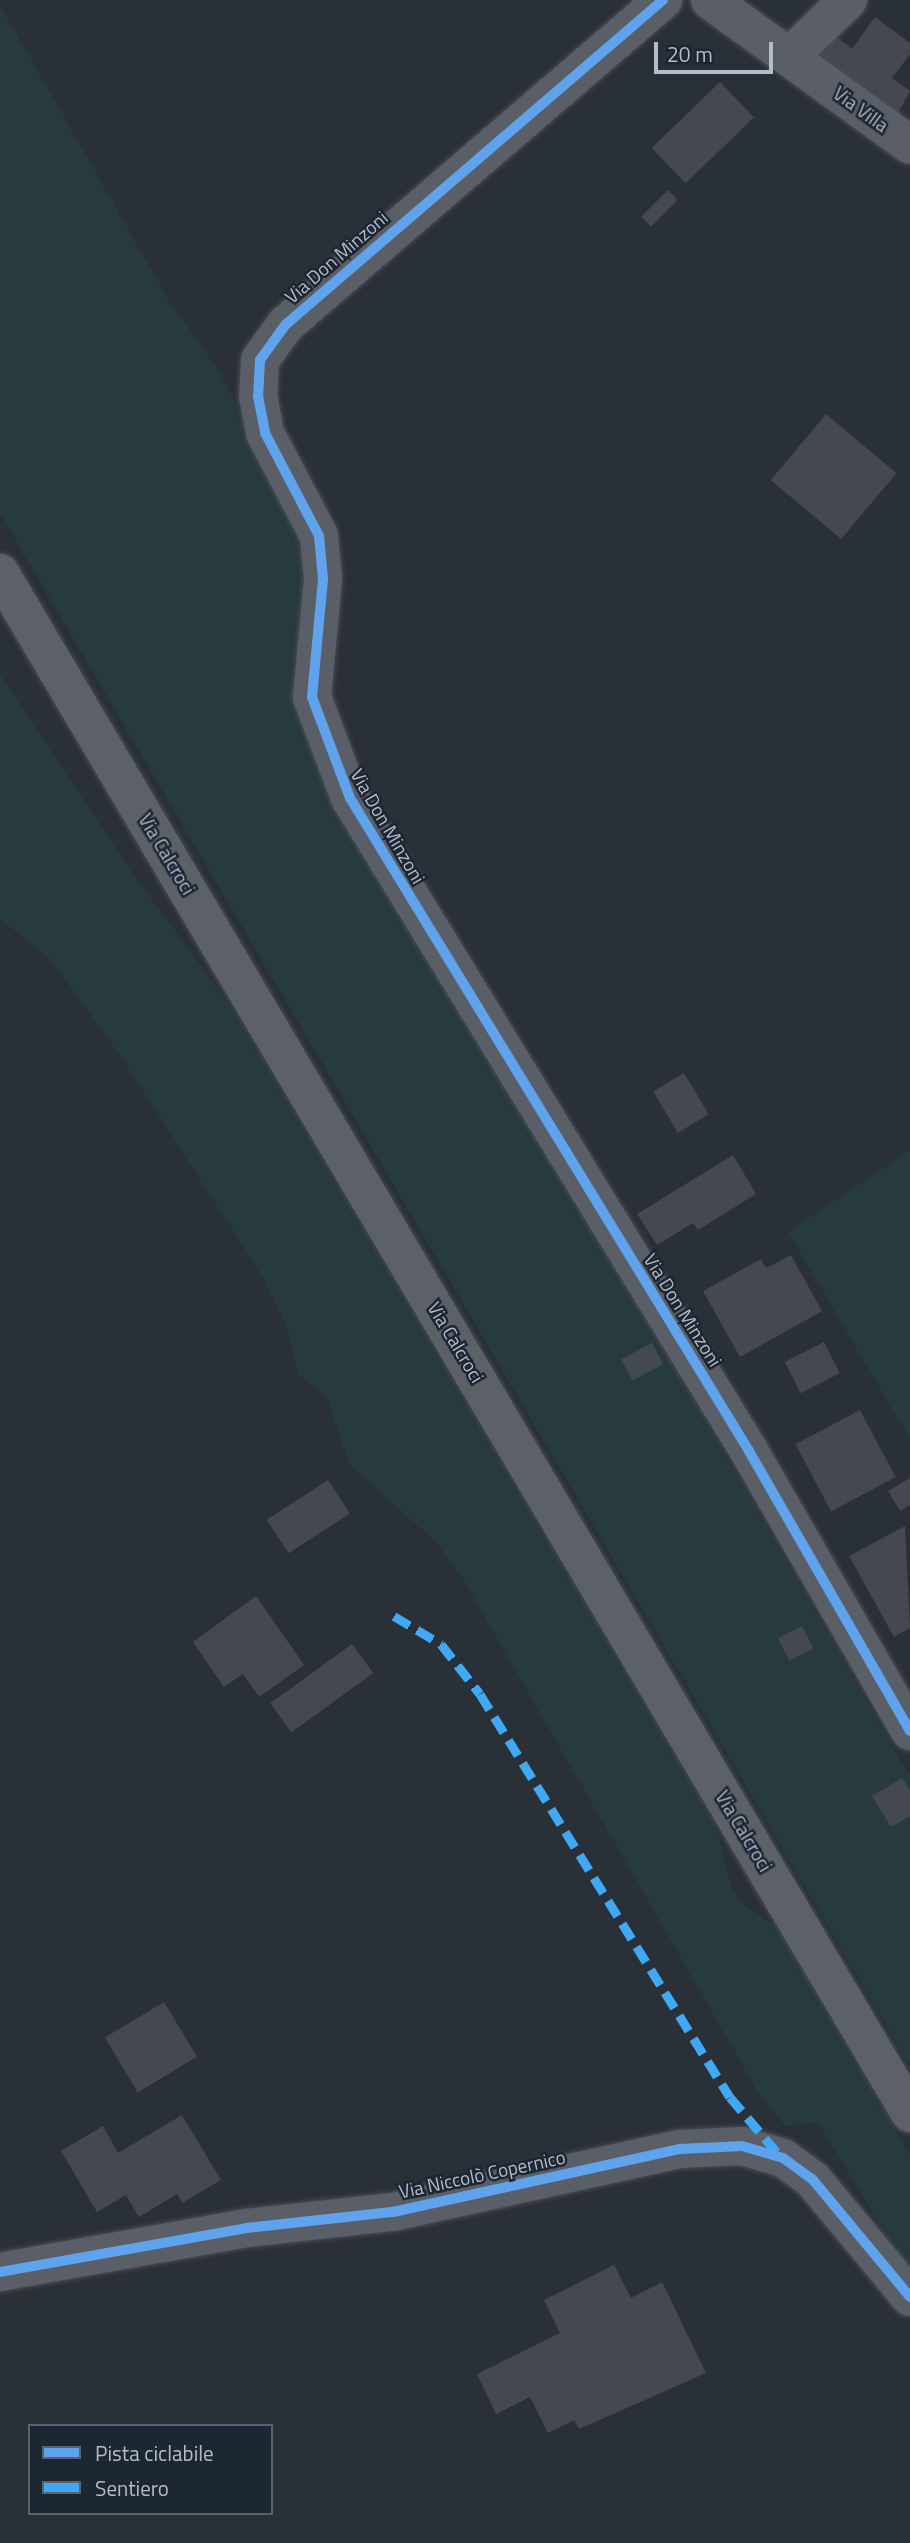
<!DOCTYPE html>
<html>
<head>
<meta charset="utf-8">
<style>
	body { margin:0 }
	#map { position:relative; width:910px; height:2543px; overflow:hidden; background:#2a3038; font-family:"Titillium Web",sans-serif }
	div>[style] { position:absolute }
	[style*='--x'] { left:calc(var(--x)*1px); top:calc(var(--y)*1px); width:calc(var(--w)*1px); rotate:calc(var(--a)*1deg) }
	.green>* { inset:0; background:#273a3e }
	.building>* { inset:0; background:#444950; transform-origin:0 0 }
	.roads { filter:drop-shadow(0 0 2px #484c53) drop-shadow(0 0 2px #484c53) }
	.minor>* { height:38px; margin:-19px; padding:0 19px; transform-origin:19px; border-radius:19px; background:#5a5e66 }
	.major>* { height:38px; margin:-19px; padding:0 19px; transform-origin:19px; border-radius:19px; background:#5c6168 }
	.quiet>* { height:9px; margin-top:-4.5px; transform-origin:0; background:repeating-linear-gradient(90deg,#3fa9f5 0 18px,transparent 0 27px) }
	.cycleway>* { height:10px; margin:-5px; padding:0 5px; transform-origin:5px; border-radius:5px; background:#60a3ed }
	span { translate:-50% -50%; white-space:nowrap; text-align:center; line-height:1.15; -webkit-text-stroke:5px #1d2633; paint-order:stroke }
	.street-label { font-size:19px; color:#b4bcc9 }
	.legend { position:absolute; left:28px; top:2424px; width:245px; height:91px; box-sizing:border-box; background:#1d2633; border:2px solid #59626f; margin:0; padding:9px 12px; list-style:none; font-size:21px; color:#b4bcc9 }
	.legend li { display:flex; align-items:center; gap:14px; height:35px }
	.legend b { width:35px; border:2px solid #59626f }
	.scale { position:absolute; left:654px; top:42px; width:119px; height:32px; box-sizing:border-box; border:4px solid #b4bcc9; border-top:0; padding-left:9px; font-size:21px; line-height:24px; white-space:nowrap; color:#b4bcc9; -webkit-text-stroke:5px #1d2633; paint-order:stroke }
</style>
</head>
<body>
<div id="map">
	<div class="green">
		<div style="clip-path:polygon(0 5px,171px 304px,215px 365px,300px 521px,310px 560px,301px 671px,676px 1368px,910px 1777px,910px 2066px,0 513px)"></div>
		<div style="clip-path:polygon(0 674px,134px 875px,234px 1011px,716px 1826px,732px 1889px,743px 1905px,775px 1924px,910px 2155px,910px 2274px,818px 2122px,785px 2126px,757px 2090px,464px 1581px,438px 1544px,349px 1464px,327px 1397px,298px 1375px,287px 1325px,264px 1279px,116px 1049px,49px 958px,0 919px)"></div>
		<div style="clip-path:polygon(910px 1150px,910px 1439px,788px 1232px)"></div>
	</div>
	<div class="building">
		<div style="clip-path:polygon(875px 17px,910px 43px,910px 54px,892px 78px,910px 91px,898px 113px,820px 56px,835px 36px,852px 49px)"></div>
		<div style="left:720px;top:82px;width:49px;height:95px;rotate:46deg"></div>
		<div style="left:668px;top:190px;width:14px;height:38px;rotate:45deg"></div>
		<div style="left:826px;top:414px;width:92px;height:86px;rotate:40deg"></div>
		<div style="left:684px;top:1073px;width:48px;height:36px;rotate:59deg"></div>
		<div style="clip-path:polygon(733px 1155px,756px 1194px,698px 1230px,693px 1223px,657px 1245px,637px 1214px)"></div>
		<div style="clip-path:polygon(791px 1255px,822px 1311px,740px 1357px,703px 1291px,761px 1259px,766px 1268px)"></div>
		<div style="left:824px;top:1342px;width:35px;height:44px;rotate:63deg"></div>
		<div style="left:652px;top:1343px;width:24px;height:35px;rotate:62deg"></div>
		<div style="left:860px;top:1410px;width:76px;height:73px;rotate:62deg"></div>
		<div style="clip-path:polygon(910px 1478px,910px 1505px,900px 1511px,888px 1491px)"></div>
		<div style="left:328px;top:1480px;width:40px;height:73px;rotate:57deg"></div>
		<div style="clip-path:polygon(905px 1526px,910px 1628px,894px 1637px,849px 1556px)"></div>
		<div style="clip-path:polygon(256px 1596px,304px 1665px,259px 1697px,243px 1674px,224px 1687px,193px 1642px)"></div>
		<div style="left:802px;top:1626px;width:25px;height:27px;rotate:63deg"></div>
		<div style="left:352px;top:1644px;width:36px;height:101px;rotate:54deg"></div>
		<div style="clip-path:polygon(902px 1778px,910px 1791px,910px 1816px,891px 1827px,872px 1796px)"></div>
		<div style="left:164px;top:2002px;width:64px;height:69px;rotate:59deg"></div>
		<div style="clip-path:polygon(182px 2115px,221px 2180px,182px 2203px,177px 2194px,139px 2217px,126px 2195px,97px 2212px,61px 2151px,103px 2126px,118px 2153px)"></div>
		<div style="clip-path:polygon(614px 2265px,631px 2298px,662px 2282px,706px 2373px,579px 2429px,574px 2420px,548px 2433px,530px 2397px,496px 2414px,477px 2374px,560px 2333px,544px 2300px)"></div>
	</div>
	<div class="roads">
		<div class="minor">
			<div style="--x:663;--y:0;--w:497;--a:139.3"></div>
			<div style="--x:286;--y:324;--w:44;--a:125.8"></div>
			<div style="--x:260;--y:360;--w:36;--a:93"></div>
			<div style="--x:258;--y:396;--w:38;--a:79"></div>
			<div style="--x:265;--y:433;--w:116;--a:62.3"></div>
			<div style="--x:319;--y:536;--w:43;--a:84.7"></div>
			<div style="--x:323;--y:579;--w:119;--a:95.3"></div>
			<div style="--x:312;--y:697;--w:108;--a:69.4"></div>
			<div style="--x:350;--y:798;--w:765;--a:58.57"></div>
			<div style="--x:749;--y:1451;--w:323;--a:60.1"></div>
			<div style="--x:710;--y:0;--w:247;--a:35.9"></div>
			<div style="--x:789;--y:57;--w:82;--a:-44"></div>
			<div style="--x:0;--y:2272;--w:251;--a:-10.1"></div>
			<div style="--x:247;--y:2228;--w:147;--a:-6.3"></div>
			<div style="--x:393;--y:2212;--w:294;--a:-12.4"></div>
			<div style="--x:680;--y:2149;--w:62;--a:-2.8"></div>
			<div style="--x:742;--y:2146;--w:43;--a:16.3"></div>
			<div style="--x:783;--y:2158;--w:37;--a:36"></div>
			<div style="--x:813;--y:2180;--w:152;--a:50.3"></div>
		</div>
		<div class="major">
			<div style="--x:0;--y:573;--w:1789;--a:59.42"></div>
		</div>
	</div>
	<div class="quiet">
		<div style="--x:394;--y:1616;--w:55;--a:30.8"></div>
		<div style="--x:441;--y:1644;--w:63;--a:52"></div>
		<div style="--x:480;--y:1694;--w:474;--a:58.2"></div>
		<div style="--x:730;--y:2097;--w:77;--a:49.7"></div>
	</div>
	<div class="cycleway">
		<div style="--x:663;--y:0;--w:497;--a:139.3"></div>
		<div style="--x:286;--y:324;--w:44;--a:125.8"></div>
		<div style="--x:260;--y:360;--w:36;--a:93"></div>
		<div style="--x:258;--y:396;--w:38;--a:79"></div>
		<div style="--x:265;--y:433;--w:116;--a:62.3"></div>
		<div style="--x:319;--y:536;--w:43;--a:84.7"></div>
		<div style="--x:323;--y:579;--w:119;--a:95.3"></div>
		<div style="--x:312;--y:697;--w:108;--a:69.4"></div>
		<div style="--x:350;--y:798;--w:765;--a:58.57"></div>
		<div style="--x:749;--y:1451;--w:323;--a:60.1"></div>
		<div style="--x:0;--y:2272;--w:251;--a:-10.1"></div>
		<div style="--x:247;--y:2228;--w:147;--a:-6.3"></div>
		<div style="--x:393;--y:2212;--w:294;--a:-12.4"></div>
		<div style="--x:680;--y:2149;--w:62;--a:-2.8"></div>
		<div style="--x:742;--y:2146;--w:43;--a:16.3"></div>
		<div style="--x:783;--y:2158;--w:37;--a:36"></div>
		<div style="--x:813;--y:2180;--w:152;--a:50.3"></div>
	</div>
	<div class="street-label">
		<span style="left:861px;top:109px;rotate:36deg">Via Villa</span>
		<span style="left:336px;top:257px;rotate:-41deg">Via Don Minzoni</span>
		<span style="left:388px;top:826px;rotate:60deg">Via Don Minzoni</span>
		<span style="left:167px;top:854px;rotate:59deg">Via Calcroci</span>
		<span style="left:683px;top:1310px;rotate:58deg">Via Don Minzoni</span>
		<span style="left:456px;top:1342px;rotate:59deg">Via Calcroci</span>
		<span style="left:744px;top:1831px;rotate:59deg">Via Calcroci</span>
		<span style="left:482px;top:2174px;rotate:-12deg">Via Niccolò Copernico</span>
	</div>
	<ul class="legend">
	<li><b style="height:9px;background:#60a3ed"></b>Pista ciclabile</li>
	<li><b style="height:9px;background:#3fa9f5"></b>Sentiero</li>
	</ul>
	<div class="scale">20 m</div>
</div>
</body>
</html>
